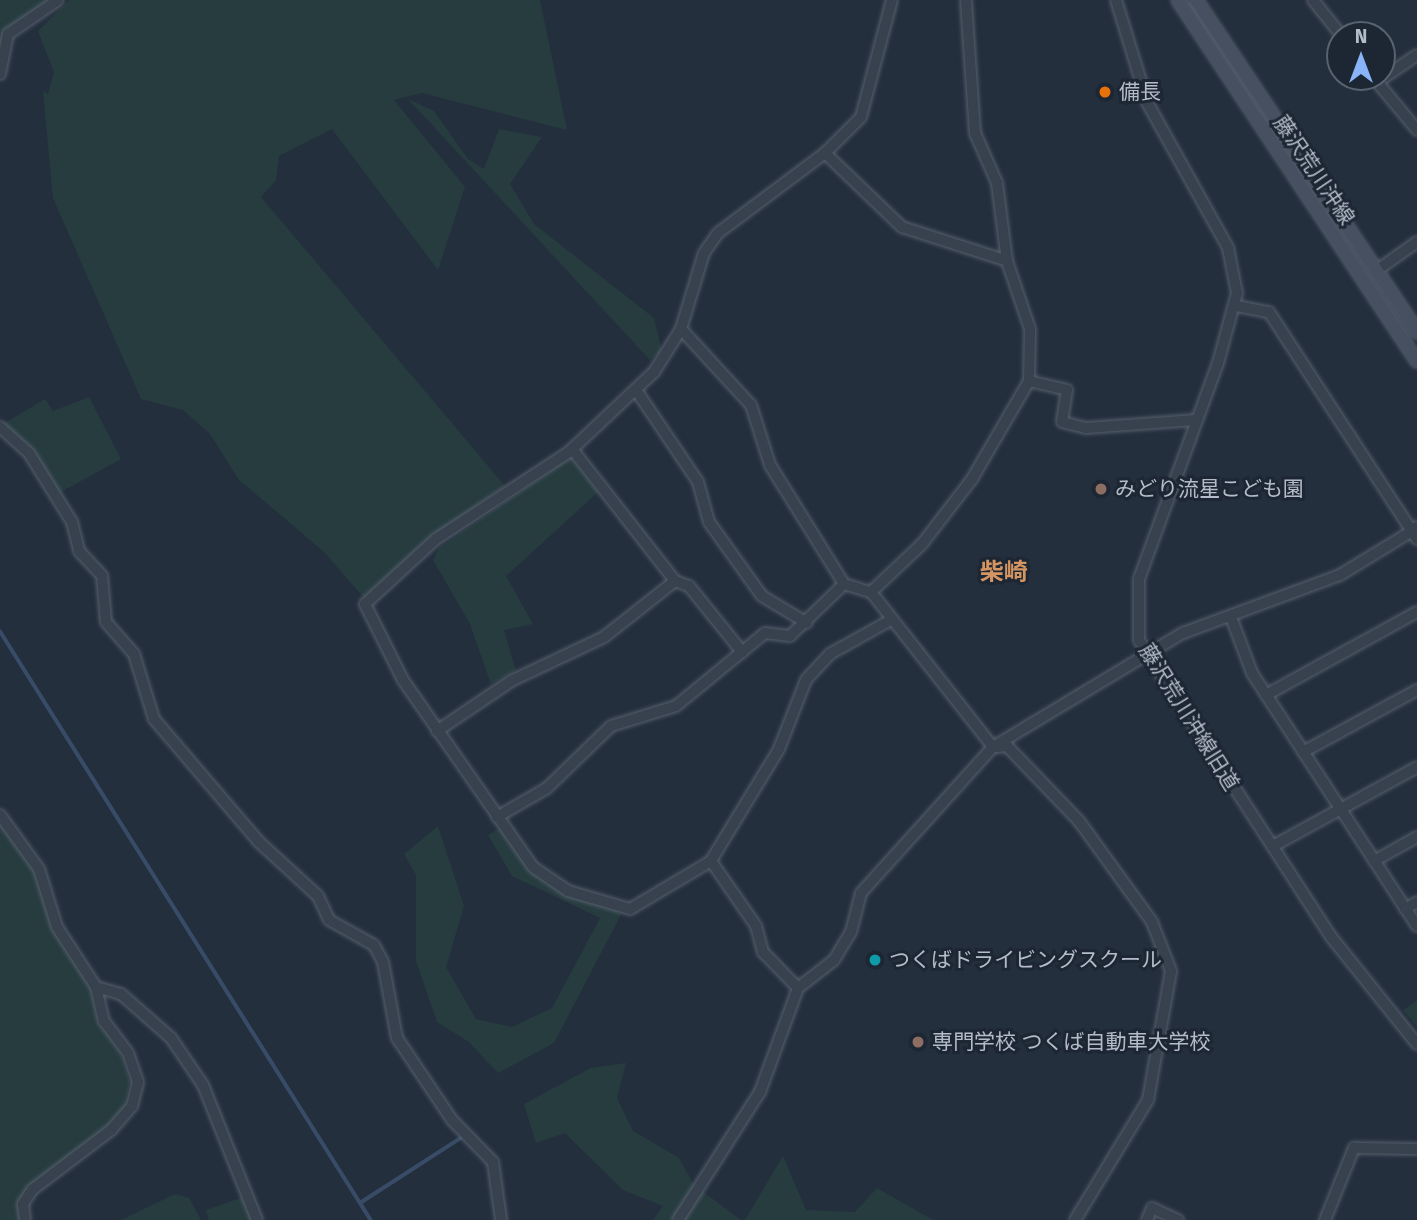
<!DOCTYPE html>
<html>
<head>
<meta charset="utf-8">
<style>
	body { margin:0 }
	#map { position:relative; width:1417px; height:1220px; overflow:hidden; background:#242f3e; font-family:"Fira Sans","Noto Sans JP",sans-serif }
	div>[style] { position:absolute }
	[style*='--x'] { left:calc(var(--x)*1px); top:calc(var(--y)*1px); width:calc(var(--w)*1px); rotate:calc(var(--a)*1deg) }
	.green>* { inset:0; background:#263c3f }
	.stream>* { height:3.5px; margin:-1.75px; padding:0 1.75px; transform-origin:1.75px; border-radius:1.75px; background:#394c67 }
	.roads { filter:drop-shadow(0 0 2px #565f6c) drop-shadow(0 0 2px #565f6c) }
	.minor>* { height:10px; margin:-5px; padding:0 5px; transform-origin:5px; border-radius:5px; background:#38414e }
	.tertiary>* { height:12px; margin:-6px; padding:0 6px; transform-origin:6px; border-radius:6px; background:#38414e }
	.secondary>* { height:12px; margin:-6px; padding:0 6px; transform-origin:6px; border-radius:6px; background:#465061 }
	.dots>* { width:19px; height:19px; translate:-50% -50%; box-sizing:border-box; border:4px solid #1d2633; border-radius:50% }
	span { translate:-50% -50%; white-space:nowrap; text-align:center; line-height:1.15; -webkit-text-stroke:6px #1d2633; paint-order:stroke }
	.poi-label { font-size:21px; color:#b4bcc9 }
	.left { translate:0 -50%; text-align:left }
	.street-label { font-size:21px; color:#b4bcc9 }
	.quarter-label { font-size:24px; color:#d59563; font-weight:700 }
	.north { position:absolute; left:1326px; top:21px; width:70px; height:70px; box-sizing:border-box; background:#1d2633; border:2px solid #59626f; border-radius:50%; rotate:0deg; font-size:19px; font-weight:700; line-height:28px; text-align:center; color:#b4bcc9 }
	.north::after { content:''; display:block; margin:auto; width:24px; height:32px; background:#8ab4f8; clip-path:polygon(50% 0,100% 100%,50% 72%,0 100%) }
</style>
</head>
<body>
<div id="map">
	<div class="green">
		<div style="clip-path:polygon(0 0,50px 0,3px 34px,0 52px)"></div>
		<div style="clip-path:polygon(69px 0,540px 0,567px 130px,422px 93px,394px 100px,465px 187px,438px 270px,332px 129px,279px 156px,276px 180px,261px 197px,505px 486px,435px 535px,365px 599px,323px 551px,239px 480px,210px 434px,183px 410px,141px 399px,53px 198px,43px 91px,48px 94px,54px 72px,38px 31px)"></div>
		<div style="clip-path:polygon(408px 99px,434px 111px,468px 159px,484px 169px,499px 129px,542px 137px,510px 184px,534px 224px,654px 318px,662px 351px,650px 360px)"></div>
		<div style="clip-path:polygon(89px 397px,121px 459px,59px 493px,31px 448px,3px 424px,45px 399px,53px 411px)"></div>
		<div style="clip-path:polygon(571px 457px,598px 492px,506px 576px,533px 624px,504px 630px,516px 671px,491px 684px,470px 624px,433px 560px,439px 548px)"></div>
		<div style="clip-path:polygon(0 823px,34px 869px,52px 928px,91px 988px,98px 1023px,118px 1048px,130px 1082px,123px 1110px,99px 1135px,28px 1188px,21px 1220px,0 1220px)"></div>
		<div style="clip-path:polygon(438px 826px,464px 906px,446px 967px,476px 1019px,512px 1027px,552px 1008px,600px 918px,512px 876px,488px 835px,503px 826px,549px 879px,625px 907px,554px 1043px,498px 1073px,469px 1042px,437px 1022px,416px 961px,416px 875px,404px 854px)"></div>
		<div style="clip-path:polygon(1417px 1001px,1417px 1027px,1403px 1010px)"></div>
		<div style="clip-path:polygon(626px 1063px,617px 1098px,633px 1131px,679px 1158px,694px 1185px,741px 1220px,653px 1220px,663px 1206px,623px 1190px,565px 1133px,536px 1143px,524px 1104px,591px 1068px)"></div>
		<div style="clip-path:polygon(783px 1156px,806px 1210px,855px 1212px,877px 1188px,933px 1220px,745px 1220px)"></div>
		<div style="clip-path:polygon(175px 1194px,189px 1198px,201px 1220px,121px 1220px)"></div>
		<div style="clip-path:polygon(246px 1196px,254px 1220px,209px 1220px,206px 1210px)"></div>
	</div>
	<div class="stream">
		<div style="--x:0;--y:631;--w:696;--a:57.79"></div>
		<div style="--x:360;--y:1203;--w:120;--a:-32.8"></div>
	</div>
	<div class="roads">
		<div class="minor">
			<div style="--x:1116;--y:0;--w:109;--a:72.9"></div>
			<div style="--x:1148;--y:104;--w:165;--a:60.9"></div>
			<div style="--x:1228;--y:248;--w:46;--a:78.7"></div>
			<div style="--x:1237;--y:293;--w:73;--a:105.2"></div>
			<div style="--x:1218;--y:363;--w:230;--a:110.1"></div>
			<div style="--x:1139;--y:579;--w:61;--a:90"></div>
			<div style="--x:1139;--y:640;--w:355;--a:57.1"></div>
			<div style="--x:1332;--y:938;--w:136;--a:51.3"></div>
			<div style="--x:1313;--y:0;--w:45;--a:51.3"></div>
			<div style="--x:0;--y:74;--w:41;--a:-78.7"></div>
			<div style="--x:8;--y:34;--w:60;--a:-34.2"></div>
			<div style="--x:1373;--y:77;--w:69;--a:50.3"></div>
			<div style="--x:1377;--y:82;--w:48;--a:-34"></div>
			<div style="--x:825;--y:153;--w:107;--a:43.9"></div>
			<div style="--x:902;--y:227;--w:110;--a:17.9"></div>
			<div style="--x:1376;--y:271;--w:50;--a:-35.3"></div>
			<div style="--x:1237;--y:306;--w:33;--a:11"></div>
			<div style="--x:1269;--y:312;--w:271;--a:56.9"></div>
			<div style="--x:681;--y:329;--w:103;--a:47.4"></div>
			<div style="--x:751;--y:405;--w:63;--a:72.4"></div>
			<div style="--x:770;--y:465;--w:140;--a:58.1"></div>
			<div style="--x:1029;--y:381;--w:39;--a:13"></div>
			<div style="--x:1067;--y:390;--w:32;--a:99"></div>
			<div style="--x:1062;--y:422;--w:25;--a:14"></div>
			<div style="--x:1086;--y:428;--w:110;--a:-4.2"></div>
			<div style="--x:636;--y:390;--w:111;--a:56"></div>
			<div style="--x:698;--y:482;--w:41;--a:74.6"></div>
			<div style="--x:709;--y:522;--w:91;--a:54.4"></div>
			<div style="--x:762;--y:596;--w:52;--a:31"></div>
			<div style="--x:0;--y:427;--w:39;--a:42"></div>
			<div style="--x:29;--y:453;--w:81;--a:58.1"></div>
			<div style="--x:72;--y:522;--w:30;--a:76"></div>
			<div style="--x:79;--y:551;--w:34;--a:47"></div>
			<div style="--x:102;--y:576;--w:46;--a:85"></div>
			<div style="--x:106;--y:622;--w:43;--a:48.8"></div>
			<div style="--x:134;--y:654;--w:68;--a:72.9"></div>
			<div style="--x:154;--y:719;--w:162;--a:49.5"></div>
			<div style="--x:259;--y:842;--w:80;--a:42.5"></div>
			<div style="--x:318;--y:896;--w:26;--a:65"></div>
			<div style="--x:329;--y:920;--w:51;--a:29.1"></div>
			<div style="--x:374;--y:945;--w:19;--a:62"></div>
			<div style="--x:383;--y:962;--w:77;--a:79.6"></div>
			<div style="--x:397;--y:1038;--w:99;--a:56.1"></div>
			<div style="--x:452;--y:1120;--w:59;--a:45.7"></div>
			<div style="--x:493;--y:1162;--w:59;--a:82.1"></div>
			<div style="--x:572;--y:449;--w:167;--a:52"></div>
			<div style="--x:675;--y:581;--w:15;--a:20"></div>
			<div style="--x:689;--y:586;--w:85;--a:51.2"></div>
			<div style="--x:871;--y:592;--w:70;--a:-43.3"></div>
			<div style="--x:922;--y:544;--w:82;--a:-52.4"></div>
			<div style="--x:972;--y:479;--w:113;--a:-59.8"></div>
			<div style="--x:1029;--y:381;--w:52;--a:-88.9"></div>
			<div style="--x:1030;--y:329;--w:72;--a:-108.7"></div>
			<div style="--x:1007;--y:261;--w:79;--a:-97.3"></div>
			<div style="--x:997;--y:183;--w:55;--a:-113.7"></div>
			<div style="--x:975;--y:133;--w:133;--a:-93.9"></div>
			<div style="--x:1231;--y:617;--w:60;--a:69.4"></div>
			<div style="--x:1252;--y:673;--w:302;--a:56.9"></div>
			<div style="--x:889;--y:621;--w:68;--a:150.8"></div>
			<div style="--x:830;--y:654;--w:35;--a:133"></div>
			<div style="--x:806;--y:680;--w:74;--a:111.4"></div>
			<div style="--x:779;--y:749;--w:131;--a:121.3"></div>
			<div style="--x:711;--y:861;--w:94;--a:149.3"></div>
			<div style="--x:630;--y:909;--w:65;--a:-163.8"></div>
			<div style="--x:568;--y:891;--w:42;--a:-145.6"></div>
			<div style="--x:533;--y:867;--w:228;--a:-124.8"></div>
			<div style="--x:403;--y:680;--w:85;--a:-116.6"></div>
			<div style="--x:365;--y:604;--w:96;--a:-42.5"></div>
			<div style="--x:436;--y:539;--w:159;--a:-33.2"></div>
			<div style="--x:569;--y:452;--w:117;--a:-43.3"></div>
			<div style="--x:654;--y:372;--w:51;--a:-57.9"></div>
			<div style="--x:681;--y:329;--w:79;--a:-73.2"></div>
			<div style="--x:704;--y:253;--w:24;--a:-55"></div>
			<div style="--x:718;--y:233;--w:134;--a:-36.8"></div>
			<div style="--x:825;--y:153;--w:51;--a:-45"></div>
			<div style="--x:861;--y:117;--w:121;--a:-75.2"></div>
			<div style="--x:1266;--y:695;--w:172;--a:-28.8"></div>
			<div style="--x:437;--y:731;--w:89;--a:-34"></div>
			<div style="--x:511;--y:681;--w:103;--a:-25.3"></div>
			<div style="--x:604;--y:637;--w:90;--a:-38.3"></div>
			<div style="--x:997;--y:747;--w:10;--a:-6"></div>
			<div style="--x:1007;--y:746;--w:104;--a:46.2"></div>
			<div style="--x:1079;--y:821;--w:125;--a:54.1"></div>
			<div style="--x:1152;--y:922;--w:53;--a:68.8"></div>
			<div style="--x:1171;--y:971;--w:131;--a:100.1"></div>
			<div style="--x:1148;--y:1100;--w:140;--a:121.3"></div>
			<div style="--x:1303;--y:752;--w:130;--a:-28.5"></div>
			<div style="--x:0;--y:815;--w:67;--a:54.2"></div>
			<div style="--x:39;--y:869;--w:61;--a:72.8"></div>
			<div style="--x:57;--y:927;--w:72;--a:57"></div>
			<div style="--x:96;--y:987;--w:35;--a:77"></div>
			<div style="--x:104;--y:1021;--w:40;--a:53"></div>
			<div style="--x:128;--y:1053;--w:31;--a:71"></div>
			<div style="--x:138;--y:1082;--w:25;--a:104"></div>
			<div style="--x:132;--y:1106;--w:32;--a:131"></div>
			<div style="--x:111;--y:1130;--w:99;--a:142.8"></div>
			<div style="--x:32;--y:1190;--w:17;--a:123"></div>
			<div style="--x:23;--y:1204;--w:16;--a:83"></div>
			<div style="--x:497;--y:817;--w:58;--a:-30.1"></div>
			<div style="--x:547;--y:788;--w:89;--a:-44.1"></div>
			<div style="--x:611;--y:726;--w:68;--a:-17.1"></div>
			<div style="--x:676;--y:706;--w:115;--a:-39.4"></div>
			<div style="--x:765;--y:633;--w:25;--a:7"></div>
			<div style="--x:790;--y:636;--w:75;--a:-43.9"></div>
			<div style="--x:844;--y:584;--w:28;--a:17"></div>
			<div style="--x:871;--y:592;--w:197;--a:51.8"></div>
			<div style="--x:1273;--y:846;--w:164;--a:-28.7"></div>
			<div style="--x:711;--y:861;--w:79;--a:55.3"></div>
			<div style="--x:756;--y:926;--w:27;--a:75"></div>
			<div style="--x:763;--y:952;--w:50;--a:45.8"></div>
			<div style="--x:1374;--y:861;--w:49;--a:-29.2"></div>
			<div style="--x:1405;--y:909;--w:14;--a:-30"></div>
			<div style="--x:96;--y:987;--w:26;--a:16"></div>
			<div style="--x:121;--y:994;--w:67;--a:41.3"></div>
			<div style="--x:171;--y:1038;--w:57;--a:55.8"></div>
			<div style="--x:203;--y:1085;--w:145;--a:68.2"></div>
			<div style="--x:678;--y:1220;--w:152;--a:-57.4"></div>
			<div style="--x:760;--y:1092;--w:111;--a:-69.9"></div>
			<div style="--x:798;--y:988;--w:46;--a:-37.9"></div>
			<div style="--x:834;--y:960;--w:33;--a:-59"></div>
			<div style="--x:851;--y:932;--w:40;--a:-75.6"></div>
			<div style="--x:861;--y:893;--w:197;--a:-47.9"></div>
			<div style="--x:993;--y:747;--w:222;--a:-31"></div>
			<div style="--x:1183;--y:633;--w:167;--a:-20.3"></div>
			<div style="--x:1340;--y:575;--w:84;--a:-31.4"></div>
			<div style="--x:1147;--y:1220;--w:13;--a:-67"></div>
			<div style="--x:1152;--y:1208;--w:29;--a:25"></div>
			<div style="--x:1325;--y:1220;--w:78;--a:-68.1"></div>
			<div style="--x:1354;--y:1148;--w:63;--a:0.9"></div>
		</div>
		<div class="tertiary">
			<div style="--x:1412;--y:531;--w:6;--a:-31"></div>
		</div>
		<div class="secondary">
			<div style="--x:1178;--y:0;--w:433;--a:56.5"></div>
			<div style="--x:1196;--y:0;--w:399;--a:56.3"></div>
		</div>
	</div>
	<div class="dots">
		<div style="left:1105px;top:92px;background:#e8710a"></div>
		<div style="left:1101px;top:489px;background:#8d6e63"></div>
		<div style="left:875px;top:960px;background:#0f9aa8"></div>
		<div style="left:918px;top:1042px;background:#8d6e63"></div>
	</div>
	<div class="poi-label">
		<span class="left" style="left:1119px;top:92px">備長</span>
		<span class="left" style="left:1115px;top:489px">みどり流星こども園</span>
		<span class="left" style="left:889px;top:960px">つくばドライビングスクール</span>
		<span class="left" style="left:932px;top:1042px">専門学校 つくば自動車大学校</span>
	</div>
	<div class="street-label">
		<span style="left:1314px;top:170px;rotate:56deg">藤沢荒川沖線</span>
		<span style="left:1189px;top:717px;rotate:58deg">藤沢荒川沖線旧道</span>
	</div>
	<div class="quarter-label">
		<span style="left:1004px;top:573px">柴崎</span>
	</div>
	<div class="north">N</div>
</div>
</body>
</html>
